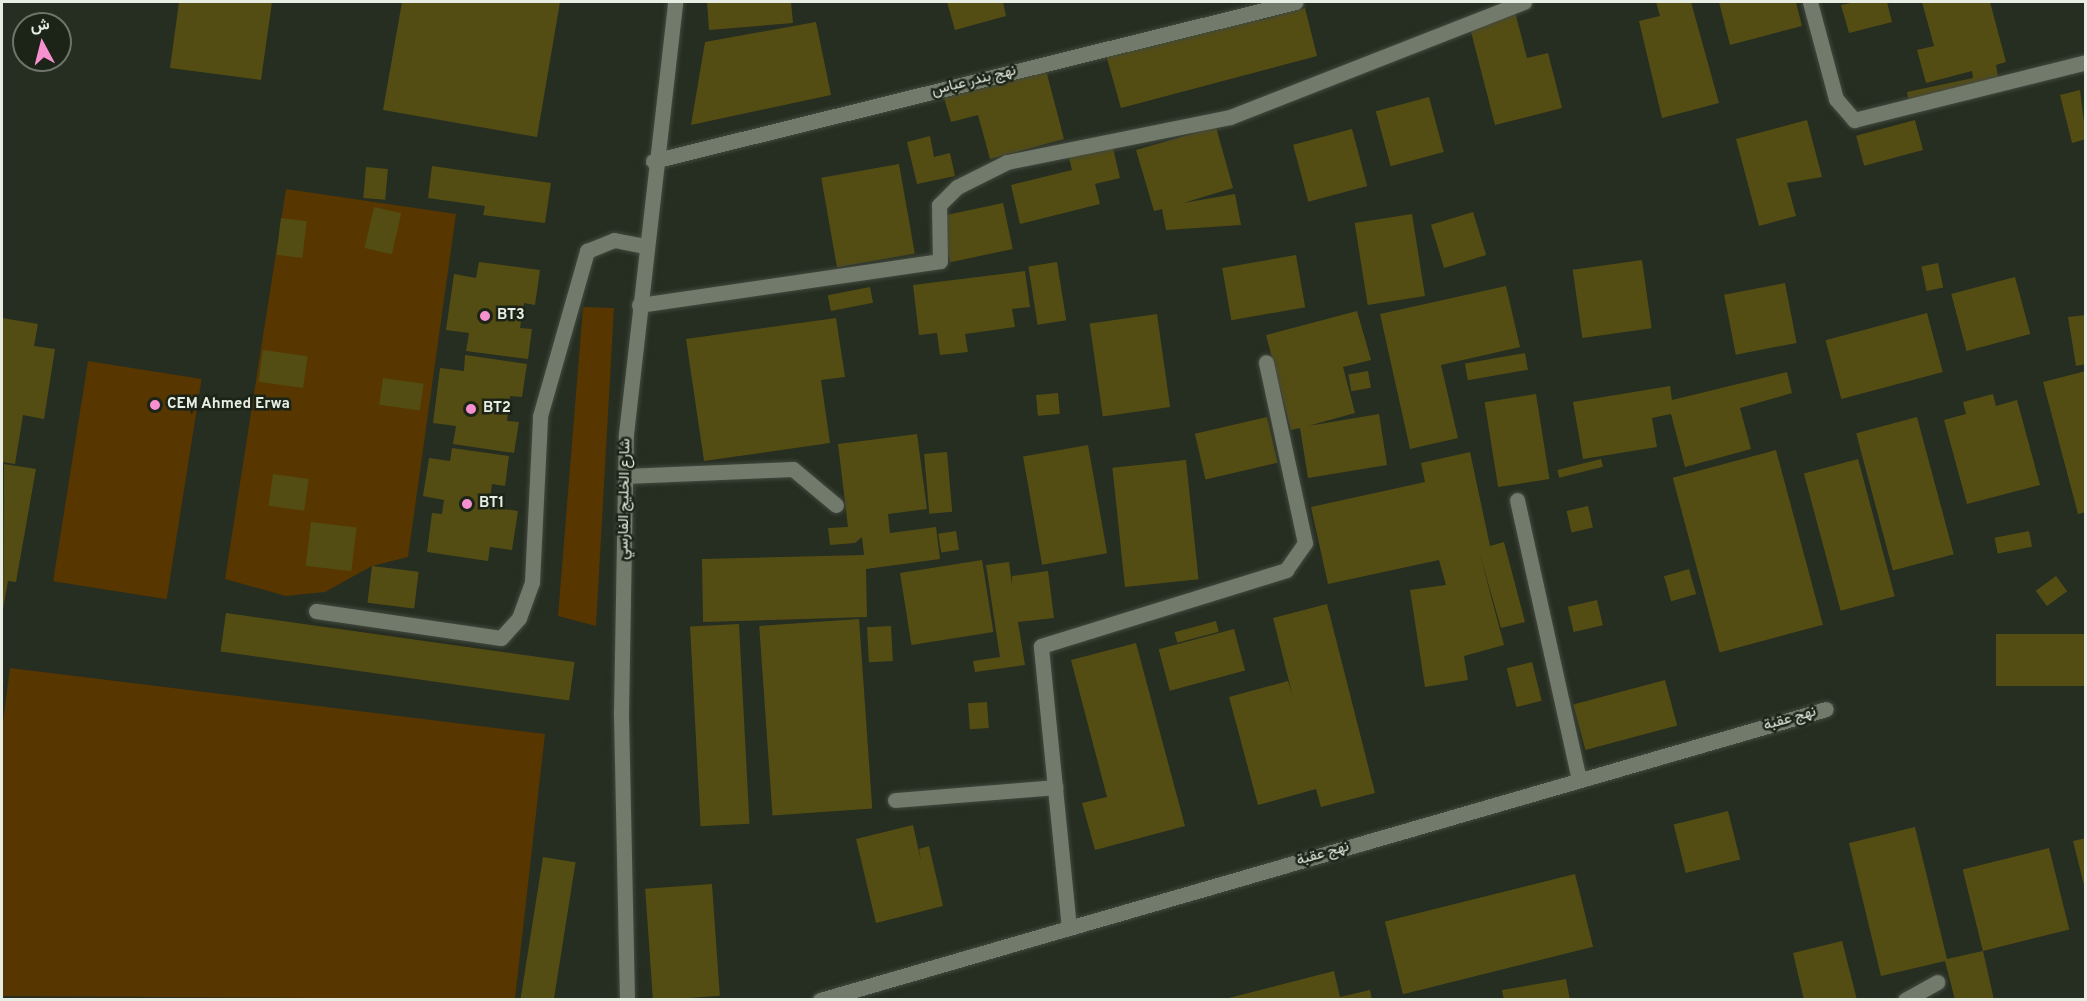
<!DOCTYPE html>
<html>
<head>
<meta charset="utf-8">
<style>
	body { margin:0 }
	#map { position:relative; width:2087px; height:1001px; overflow:hidden; background:#262d21; font-family:Overpass,Vazirmatn,sans-serif }
	div>[style] { position:absolute }
	[style*='--x'] { left:calc(var(--x)*1px); top:calc(var(--y)*1px); width:calc(var(--w)*1px); rotate:calc(var(--a)*1deg) }
	.green>* { inset:0; background:#573600; transform-origin:0 0 }
	.building>* { inset:0; background:#544d13; transform-origin:0 0 }
	.roads { filter:drop-shadow(0 0 2px #43493e) drop-shadow(0 0 2px #43493e) }
	.service>* { height:15px; margin:-7.5px; padding:0 7.5px; transform-origin:7.5px; border-radius:7.5px; background:#727a6c }
	.minor>* { height:15px; margin:-7.5px; padding:0 7.5px; transform-origin:7.5px; border-radius:7.5px; background:#727a6c }
	.dots>* { width:16px; height:16px; translate:-50% -50%; box-sizing:border-box; border:3px solid #1c2317; border-radius:50% }
	span { translate:-50% -50%; white-space:nowrap; text-align:center; line-height:1.15; -webkit-text-stroke:5px #1c2317; paint-order:stroke }
	.street-label { font-size:15px; color:#e8ede4 }
	.poi-label { font-size:15px; color:#e8ede4; font-weight:700 }
	.left { translate:0 -50%; text-align:left }
	.frame { position:absolute; inset:0; border:3px solid #e8ede4; pointer-events:none }
	.north { position:absolute; left:12px; top:12px; width:60px; height:60px; box-sizing:border-box; background:#1c2317; border:2px solid #6e7469; border-radius:50%; rotate:353deg; font-size:16px; font-weight:700; line-height:24px; text-align:center; color:#e8ede4 }
	.north::after { content:''; display:block; margin:auto; width:21px; height:27px; background:#f790ce; clip-path:polygon(50% 0,100% 100%,50% 72%,0 100%) }
</style>
</head>
<body>
<div id="map">
	<div class="green">
		<div style="clip-path:polygon(286px 189px,456px 214px,408px 557px,372px 566px,325px 592px,286px 596px,225px 579px)"></div>
		<div style="clip-path:polygon(583px 307px,614px 308px,596px 626px,558px 616px)"></div>
		<div style="left:88px;top:361px;width:115px;height:223px;rotate:9deg"></div>
		<div style="clip-path:polygon(10px 668px,545px 734px,515px 999px,2px 996px,2px 730px)"></div>
	</div>
	<div class="building">
		<div style="clip-path:polygon(179px 2px,272px 2px,261px 80px,170px 68px)"></div>
		<div style="clip-path:polygon(402px 2px,560px 2px,537px 137px,383px 110px)"></div>
		<div style="clip-path:polygon(707px 2px,791px 2px,793px 23px,709px 30px)"></div>
		<div style="clip-path:polygon(947px 2px,1003px 2px,1006px 16px,955px 30px)"></div>
		<div style="clip-path:polygon(1656px 2px,1691px 2px,1719px 103px,1662px 118px,1639px 21px,1660px 16px)"></div>
		<div style="clip-path:polygon(1719px 2px,1796px 2px,1802px 26px,1730px 45px)"></div>
		<div style="clip-path:polygon(1856px 2px,1887px 2px,1892px 22px,1849px 33px,1841px 5px)"></div>
		<div style="clip-path:polygon(1922px 2px,1990px 2px,2006px 62px,1996px 65px,2001px 92px,1911px 111px,1907px 92px,1973px 78px,1972px 71px,1926px 83px,1917px 50px,1934px 46px)"></div>
		<div style="clip-path:polygon(1305px 8px,1317px 56px,1121px 108px,1106px 55px,1260px 14px,1261px 20px)"></div>
		<div style="clip-path:polygon(1515px 12px,1527px 58px,1548px 53px,1562px 108px,1495px 125px,1469px 24px)"></div>
		<div style="clip-path:polygon(816px 22px,831px 95px,691px 125px,705px 42px)"></div>
		<div style="clip-path:polygon(1046px 70px,1064px 139px,990px 159px,978px 115px,951px 122px,944px 98px)"></div>
		<div style="clip-path:polygon(2080px 90px,2086px 139px,2072px 143px,2060px 95px)"></div>
		<div style="left:1429px;top:97px;width:57px;height:55px;rotate:75deg"></div>
		<div style="clip-path:polygon(1807px 120px,1822px 177px,1787px 183px,1796px 216px,1759px 226px,1736px 139px)"></div>
		<div style="left:1915px;top:120px;width:31px;height:61px;rotate:75deg"></div>
		<div style="clip-path:polygon(1216px 127px,1233px 188px,1183px 203px,1235px 194px,1241px 225px,1166px 230px,1162px 209px,1154px 211px,1136px 150px)"></div>
		<div style="left:1352px;top:129px;width:59px;height:61px;rotate:75deg"></div>
		<div style="clip-path:polygon(930px 136px,934px 157px,950px 153px,955px 176px,917px 184px,907px 142px)"></div>
		<div style="clip-path:polygon(1112px 144px,1120px 178px,1095px 184px,1100px 204px,1020px 224px,1011px 185px,1072px 170px,1068px 154px)"></div>
		<div style="left:899px;top:164px;width:91px;height:79px;rotate:80deg"></div>
		<div style="clip-path:polygon(432px 166px,551px 183px,545px 223px,483px 215px,485px 206px,428px 198px)"></div>
		<div style="left:366px;top:167px;width:22px;height:31px;rotate:5deg"></div>
		<div style="left:1003px;top:203px;width:47px;height:64px;rotate:78deg"></div>
		<div style="left:374px;top:207px;width:28px;height:42px;rotate:13deg"></div>
		<div style="left:1473px;top:212px;width:45px;height:44px;rotate:73deg"></div>
		<div style="left:1412px;top:214px;width:83px;height:58px;rotate:81deg"></div>
		<div style="left:281px;top:218px;width:26px;height:37px;rotate:7deg"></div>
		<div style="left:1296px;top:255px;width:53px;height:75px;rotate:80deg"></div>
		<div style="left:1642px;top:260px;width:69px;height:70px;rotate:82deg"></div>
		<div style="clip-path:polygon(479px 262px,540px 270px,535px 305px,524px 303px,520px 328px,532px 329px,528px 359px,466px 351px,469px 333px,446px 330px,454px 274px,476px 278px)"></div>
		<div style="left:1057px;top:262px;width:59px;height:29px;rotate:81deg"></div>
		<div style="left:1938px;top:263px;width:25px;height:17px;rotate:78deg"></div>
		<div style="clip-path:polygon(1025px 271px,1030px 307px,1012px 309px,1015px 327px,965px 334px,968px 352px,940px 355px,937px 333px,919px 335px,913px 285px)"></div>
		<div style="left:2015px;top:277px;width:59px;height:66px;rotate:75deg"></div>
		<div style="left:1785px;top:283px;width:61px;height:62px;rotate:79deg"></div>
		<div style="clip-path:polygon(1506px 286px,1520px 347px,1441px 365px,1458px 438px,1410px 449px,1380px 314px)"></div>
		<div style="left:870px;top:287px;width:16px;height:43px;rotate:79deg"></div>
		<div style="clip-path:polygon(1357px 311px,1371px 360px,1343px 367px,1355px 413px,1308px 426px,1379px 414px,1387px 465px,1308px 478px,1300px 428px,1291px 430px,1266px 335px)"></div>
		<div style="left:1927px;top:313px;width:61px;height:105px;rotate:75deg"></div>
		<div style="left:1157px;top:314px;width:94px;height:68px;rotate:82deg"></div>
		<div style="clip-path:polygon(2086px 315px,2086px 364px,2076px 366px,2068px 317px)"></div>
		<div style="clip-path:polygon(2px 318px,38px 324px,34px 346px,55px 349px,44px 419px,23px 415px,15px 464px,2px 462px)"></div>
		<div style="clip-path:polygon(836px 318px,845px 377px,821px 380px,830px 443px,704px 461px,686px 339px)"></div>
		<div style="left:263px;top:350px;width:45px;height:32px;rotate:8deg"></div>
		<div style="left:1525px;top:353px;width:17px;height:61px;rotate:80deg"></div>
		<div style="clip-path:polygon(465px 355px,527px 364px,522px 397px,510px 396px,507px 421px,519px 422px,514px 453px,453px 444px,456px 426px,433px 423px,440px 368px,464px 371px)"></div>
		<div style="left:1368px;top:371px;width:17px;height:20px;rotate:80deg"></div>
		<div style="clip-path:polygon(2086px 371px,2086px 512px,2078px 514px,2043px 382px)"></div>
		<div style="clip-path:polygon(1787px 372px,1792px 393px,1740px 408px,1751px 449px,1685px 467px,1671px 414px,1652px 418px,1657px 447px,1583px 459px,1573px 402px,1670px 386px,1672px 400px)"></div>
		<div style="left:383px;top:378px;width:41px;height:27px;rotate:8deg"></div>
		<div style="left:1058px;top:393px;width:21px;height:22px;rotate:85deg"></div>
		<div style="left:1536px;top:394px;width:86px;height:52px;rotate:81deg"></div>
		<div style="clip-path:polygon(1993px 394px,1996px 406px,2017px 400px,2040px 485px,1967px 504px,1944px 420px,1966px 414px,1963px 402px)"></div>
		<div style="left:1267px;top:417px;width:47px;height:74px;rotate:77deg"></div>
		<div style="left:1917px;top:417px;width:142px;height:63px;rotate:75deg"></div>
		<div style="clip-path:polygon(917px 434px,927px 509px,888px 514px,890px 533px,936px 527px,940px 559px,866px 569px,867px 617px,703px 622px,702px 559px,864px 555px,862px 537px,855px 543px,830px 545px,828px 528px,848px 527px,838px 444px)"></div>
		<div style="left:1088px;top:445px;width:110px;height:66px;rotate:80deg"></div>
		<div style="clip-path:polygon(452px 448px,509px 456px,505px 486px,492px 484px,489px 507px,518px 511px,512px 550px,490px 547px,488px 561px,427px 552px,432px 513px,442px 514px,444px 500px,423px 496px,429px 458px,450px 461px)"></div>
		<div style="left:1776px;top:450px;width:181px;height:107px;rotate:75deg"></div>
		<div style="left:947px;top:452px;width:60px;height:23px;rotate:85deg"></div>
		<div style="clip-path:polygon(1470px 452px,1490px 546px,1504px 542px,1525px 622px,1501px 628px,1479px 551px,1504px 645px,1464px 656px,1468px 680px,1425px 687px,1410px 590px,1446px 585px,1439px 560px,1328px 584px,1311px 507px,1425px 482px,1421px 463px)"></div>
		<div style="left:1601px;top:459px;width:8px;height:45px;rotate:76deg"></div>
		<div style="left:1858px;top:459px;width:142px;height:56px;rotate:75deg"></div>
		<div style="left:1186px;top:460px;width:120px;height:74px;rotate:84deg"></div>
		<div style="clip-path:polygon(4px 464px,36px 469px,16px 582px,8px 581px,3px 609px)"></div>
		<div style="left:273px;top:474px;width:36px;height:32px;rotate:8deg"></div>
		<div style="left:1588px;top:506px;width:22px;height:22px;rotate:77deg"></div>
		<div style="left:311px;top:522px;width:46px;height:44px;rotate:7deg"></div>
		<div style="left:956px;top:531px;width:19px;height:18px;rotate:81deg"></div>
		<div style="left:2029px;top:531px;width:16px;height:35px;rotate:79deg"></div>
		<div style="left:982px;top:560px;width:73px;height:83px;rotate:81deg"></div>
		<div style="clip-path:polygon(1009px 562px,1012px 585px,1012px 576px,1048px 571px,1054px 618px,1018px 622px,1025px 665px,975px 672px,973px 661px,1000px 657px,986px 565px)"></div>
		<div style="left:372px;top:566px;width:47px;height:37px;rotate:7deg"></div>
		<div style="left:1689px;top:569px;width:26px;height:26px;rotate:74deg"></div>
		<div style="left:2056px;top:576px;width:19px;height:25px;rotate:54deg"></div>
		<div style="left:1597px;top:600px;width:26px;height:30px;rotate:77deg"></div>
		<div style="clip-path:polygon(1327px 604px,1375px 793px,1321px 807px,1316px 789px,1258px 805px,1229px 697px,1288px 681px,1293px 697px,1273px 618px)"></div>
		<div style="left:226px;top:613px;width:352px;height:39px;rotate:8deg"></div>
		<div style="left:859px;top:619px;width:190px;height:100px;rotate:86deg"></div>
		<div style="left:1216px;top:621px;width:11px;height:43px;rotate:75deg"></div>
		<div style="left:739px;top:624px;width:200px;height:49px;rotate:87deg"></div>
		<div style="left:891px;top:626px;width:35px;height:24px;rotate:87deg"></div>
		<div style="left:1234px;top:629px;width:43px;height:78px;rotate:75deg"></div>
		<div style="left:2086px;top:634px;width:52px;height:90px;rotate:90deg"></div>
		<div style="clip-path:polygon(1136px 643px,1185px 826px,1095px 850px,1082px 803px,1107px 797px,1071px 660px)"></div>
		<div style="left:1532px;top:662px;width:40px;height:26px;rotate:76deg"></div>
		<div style="left:1665px;top:680px;width:47px;height:95px;rotate:75deg"></div>
		<div style="left:987px;top:702px;width:26px;height:19px;rotate:86deg"></div>
		<div style="left:1728px;top:811px;width:50px;height:56px;rotate:76deg"></div>
		<div style="clip-path:polygon(913px 825px,921px 861px,919px 849px,929px 846px,943px 906px,876px 923px,856px 839px)"></div>
		<div style="clip-path:polygon(1915px 827px,1947px 959px,1983px 951px,1994px 1000px,1955px 1000px,1945px 961px,1881px 976px,1849px 843px)"></div>
		<div style="clip-path:polygon(2086px 838px,2086px 889px,2085px 889px,2073px 841px)"></div>
		<div style="left:2049px;top:848px;width:84px;height:89px;rotate:76deg"></div>
		<div style="left:543px;top:857px;width:33px;height:144px;rotate:9deg"></div>
		<div style="left:1575px;top:874px;width:75px;height:196px;rotate:76deg"></div>
		<div style="left:712px;top:884px;width:112px;height:67px;rotate:86deg"></div>
		<div style="clip-path:polygon(1842px 941px,1857px 1000px,1804px 1000px,1793px 953px)"></div>
		<div style="clip-path:polygon(1334px 971px,1340px 997px,1370px 990px,1372px 1000px,1221px 1000px)"></div>
		<div style="clip-path:polygon(1566px 979px,1570px 1000px,1504px 1000px,1502px 990px)"></div>
	</div>
	<div class="roads">
		<div class="service">
			<div style="--x:625;--y:476;--w:168;--a:-2.4"></div>
			<div style="--x:793;--y:469;--w:56;--a:39.9"></div>
			<div style="--x:316;--y:611;--w:187;--a:8.3"></div>
			<div style="--x:501;--y:638;--w:27;--a:-48"></div>
			<div style="--x:519;--y:618;--w:38;--a:-70"></div>
			<div style="--x:532;--y:582;--w:166;--a:-87.2"></div>
			<div style="--x:540;--y:416;--w:172;--a:-74.1"></div>
			<div style="--x:587;--y:251;--w:29;--a:-22"></div>
			<div style="--x:614;--y:240;--w:32;--a:11"></div>
			<div style="--x:1905;--y:1000;--w:37;--a:-29"></div>
		</div>
		<div class="minor">
			<div style="--x:1810;--y:2;--w:100;--a:75"></div>
			<div style="--x:1836;--y:99;--w:28;--a:49"></div>
			<div style="--x:1854;--y:120;--w:239;--a:-14"></div>
			<div style="--x:653;--y:161;--w:662;--a:-13.89"></div>
			<div style="--x:639;--y:305;--w:304;--a:-8.3"></div>
			<div style="--x:940;--y:261;--w:56;--a:-91"></div>
			<div style="--x:939;--y:205;--w:25;--a:-45"></div>
			<div style="--x:957;--y:187;--w:56;--a:-26.6"></div>
			<div style="--x:1007;--y:162;--w:227;--a:-11.4"></div>
			<div style="--x:1230;--y:117;--w:316;--a:-21.4"></div>
			<div style="--x:1517;--y:500;--w:287;--a:77.5"></div>
			<div style="--x:895;--y:800;--w:161;--a:-4.6"></div>
			<div style="--x:1069;--y:928;--w:283;--a:-95.7"></div>
			<div style="--x:1041;--y:646;--w:257;--a:-17.2"></div>
			<div style="--x:1286;--y:570;--w:33;--a:-55"></div>
			<div style="--x:1305;--y:543;--w:185;--a:-102.2"></div>
			<div style="--x:627;--y:1000;--w:287;--a:-91.2"></div>
			<div style="--x:621;--y:713;--w:279;--a:-89"></div>
			<div style="--x:626;--y:434;--w:435;--a:-83.5"></div>
			<div style="--x:820;--y:1000;--w:1047;--a:-16.13"></div>
		</div>
	</div>
	<div class="dots">
		<div style="left:485px;top:316px;background:#f790ce"></div>
		<div style="left:155px;top:405px;background:#f790ce"></div>
		<div style="left:471px;top:409px;background:#f790ce"></div>
		<div style="left:467px;top:504px;background:#f790ce"></div>
	</div>
	<div class="street-label">
		<span style="left:974px;top:81px;rotate:-14deg">نهج بندر عباس</span>
		<span style="left:625px;top:499px;rotate:-89deg">شارع الخليج الفارسي</span>
		<span style="left:1790px;top:719px;rotate:-16deg">نهج عقبة</span>
		<span style="left:1323px;top:854px;rotate:-16deg">نهج عقبة</span>
	</div>
	<div class="poi-label">
		<span class="left" style="left:497px;top:316px">BT3</span>
		<span class="left" style="left:167px;top:405px">CEM Ahmed Erwa</span>
		<span class="left" style="left:483px;top:409px">BT2</span>
		<span class="left" style="left:479px;top:504px">BT1</span>
	</div>
	<div class="frame"></div>
	<div class="north">ش</div>
</div>
</body>
</html>
